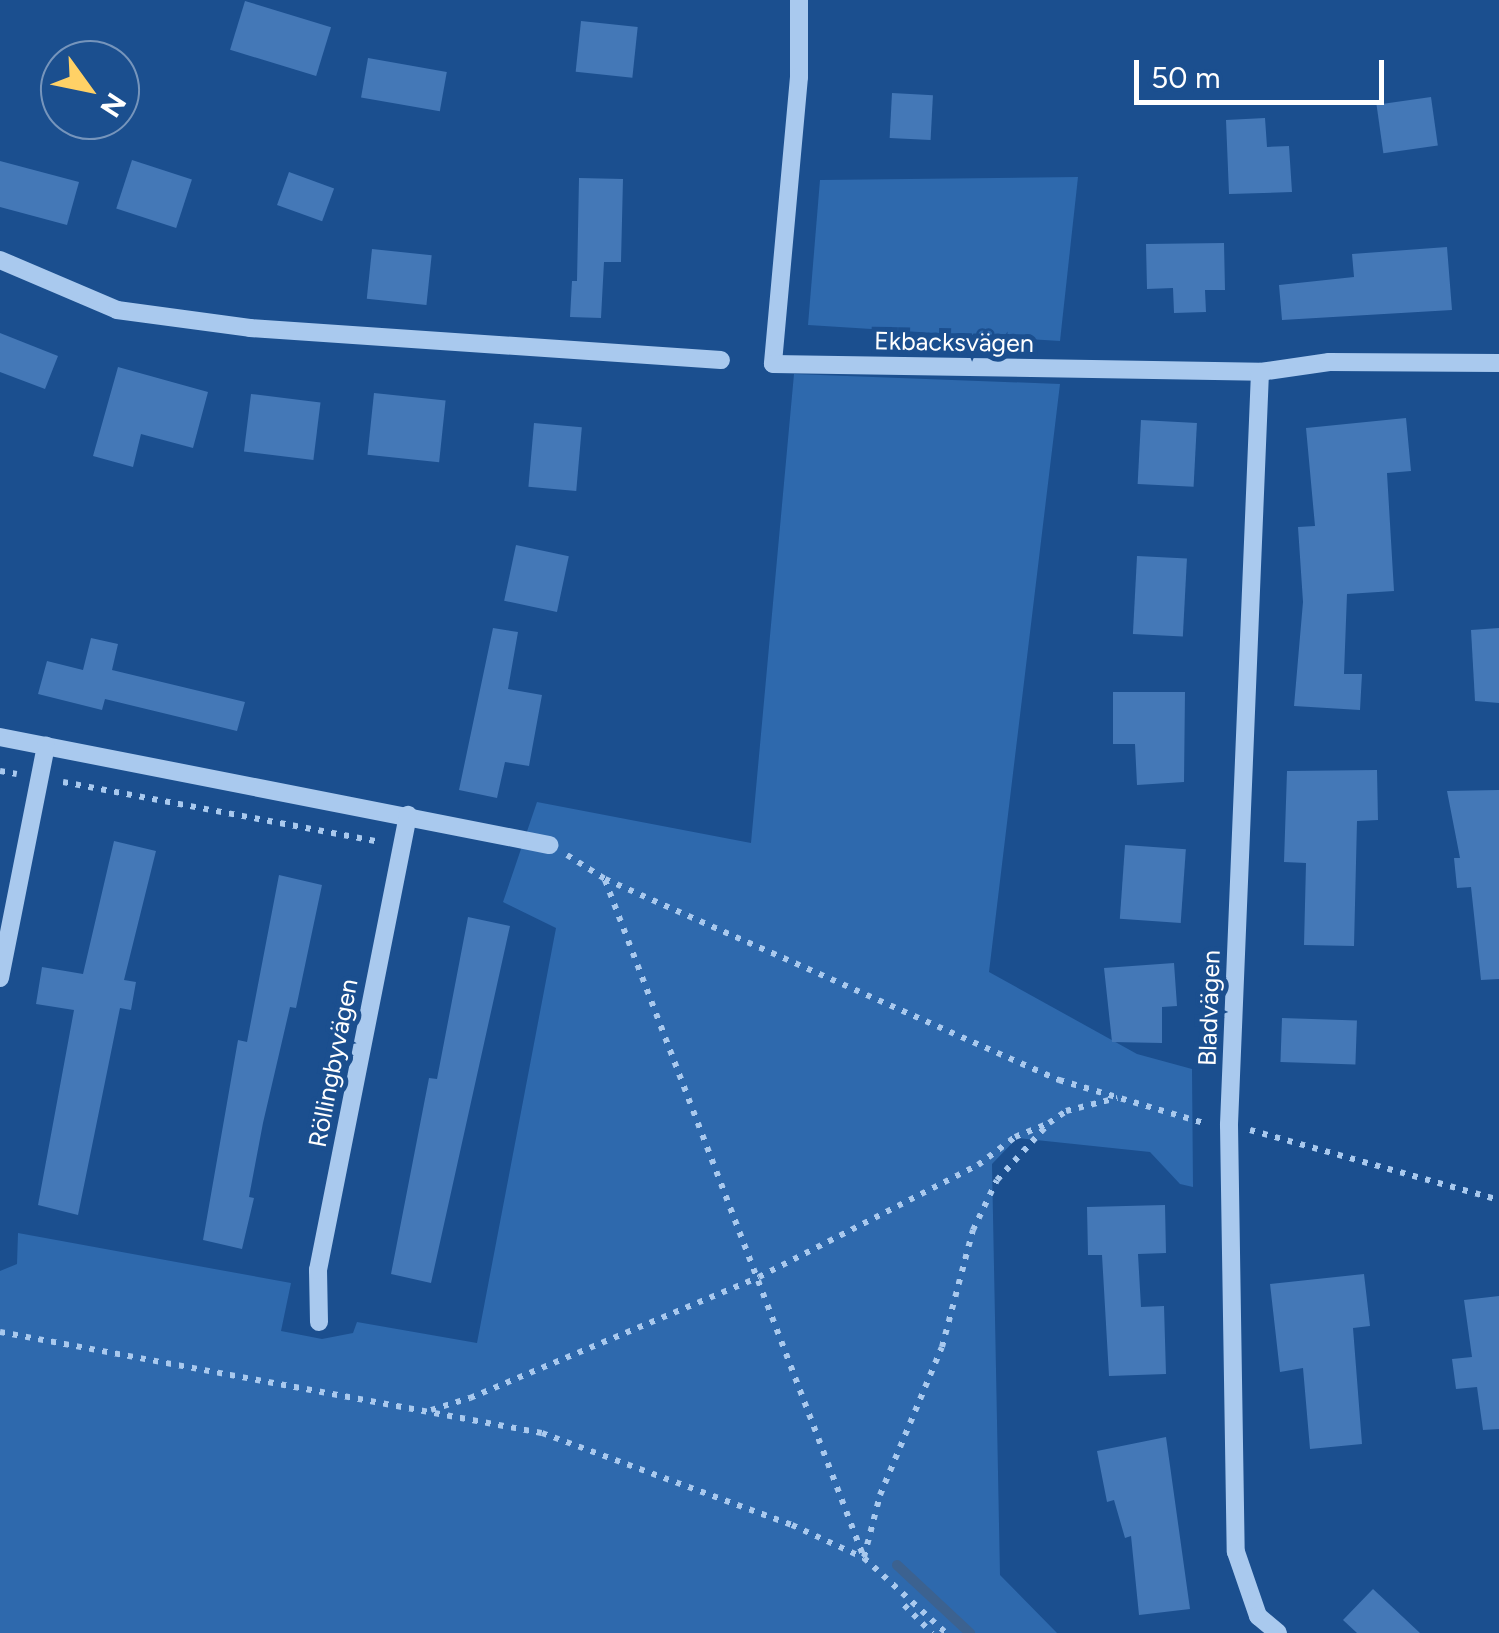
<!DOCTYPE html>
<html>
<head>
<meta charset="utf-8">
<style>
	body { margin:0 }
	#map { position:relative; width:1499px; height:1633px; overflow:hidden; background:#1b4f8f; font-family:Figtree,sans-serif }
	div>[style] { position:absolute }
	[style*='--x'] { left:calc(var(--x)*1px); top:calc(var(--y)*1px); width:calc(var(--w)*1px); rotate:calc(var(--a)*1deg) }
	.green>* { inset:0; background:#2e69ad }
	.stream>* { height:10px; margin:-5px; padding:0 5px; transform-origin:5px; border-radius:5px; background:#3c6290 }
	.building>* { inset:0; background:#4478b7; transform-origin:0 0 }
	.path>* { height:6px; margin-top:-3px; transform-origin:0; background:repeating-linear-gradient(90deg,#a9c9ee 0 5px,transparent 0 13px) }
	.minor>* { height:18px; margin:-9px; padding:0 9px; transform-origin:9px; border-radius:9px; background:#a9c9ee }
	span { translate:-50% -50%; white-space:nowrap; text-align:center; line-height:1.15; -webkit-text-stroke:10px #1b4f8f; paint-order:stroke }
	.street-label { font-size:25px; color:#fff }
	.north { position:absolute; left:40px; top:40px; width:100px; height:100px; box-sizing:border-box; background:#1b4f8f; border:2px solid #7695bc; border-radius:50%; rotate:123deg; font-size:28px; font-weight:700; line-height:40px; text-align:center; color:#fff }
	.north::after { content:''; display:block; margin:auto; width:35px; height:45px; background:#ffd166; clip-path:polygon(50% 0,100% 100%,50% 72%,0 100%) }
	.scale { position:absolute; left:1134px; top:60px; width:250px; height:45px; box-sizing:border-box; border:5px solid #fff; border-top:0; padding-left:12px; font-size:30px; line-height:35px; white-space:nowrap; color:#fff; -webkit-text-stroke:8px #1b4f8f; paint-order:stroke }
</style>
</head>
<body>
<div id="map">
	<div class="green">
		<div style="clip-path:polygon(1078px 177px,1060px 341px,808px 325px,820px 180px)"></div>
		<div style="clip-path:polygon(794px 374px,1060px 384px,989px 972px,1137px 1054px,1192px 1069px,1193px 1187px,1180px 1184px,1150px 1152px,1017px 1138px,992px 1164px,1000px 1575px,1057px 1633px,0 1633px,0 1271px,17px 1264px,18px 1233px,291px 1283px,281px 1331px,322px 1339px,353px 1333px,357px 1322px,477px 1343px,556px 928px,503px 902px,537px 802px,751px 843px)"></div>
	</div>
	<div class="stream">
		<div style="--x:897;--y:1565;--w:100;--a:43"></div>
	</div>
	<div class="building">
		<div style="left:245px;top:1px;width:90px;height:51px;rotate:17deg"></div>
		<div style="left:581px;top:21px;width:57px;height:51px;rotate:6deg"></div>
		<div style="left:368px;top:58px;width:80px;height:40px;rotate:10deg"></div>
		<div style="left:892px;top:93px;width:41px;height:45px;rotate:3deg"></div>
		<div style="left:1431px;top:97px;width:49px;height:55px;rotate:82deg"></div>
		<div style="clip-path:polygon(1265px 118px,1267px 147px,1289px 146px,1292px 192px,1229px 194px,1226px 120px)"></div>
		<div style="left:132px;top:160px;width:63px;height:51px;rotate:18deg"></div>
		<div style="clip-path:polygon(0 161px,79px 182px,67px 225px,0 207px)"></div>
		<div style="left:289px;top:172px;width:48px;height:35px;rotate:20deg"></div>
		<div style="clip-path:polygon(579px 178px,623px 179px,621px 262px,604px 262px,601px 318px,570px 317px,572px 281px,577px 281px)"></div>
		<div style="clip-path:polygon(1224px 243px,1225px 290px,1205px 290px,1206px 312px,1174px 313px,1173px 288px,1147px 289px,1146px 244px)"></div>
		<div style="clip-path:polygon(1447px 247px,1452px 310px,1282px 320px,1279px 285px,1354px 277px,1352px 254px)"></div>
		<div style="left:372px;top:249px;width:60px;height:50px;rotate:6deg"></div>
		<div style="clip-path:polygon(0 333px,58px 356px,45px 389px,0 372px)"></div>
		<div style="clip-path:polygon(118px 367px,208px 392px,193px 448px,141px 434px,133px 467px,93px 456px)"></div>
		<div style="left:374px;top:393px;width:72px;height:62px;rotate:6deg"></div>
		<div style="left:251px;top:394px;width:70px;height:58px;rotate:7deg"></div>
		<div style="clip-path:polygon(1406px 418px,1411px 471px,1387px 473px,1394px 591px,1347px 594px,1344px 674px,1362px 674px,1360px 710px,1294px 706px,1303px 602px,1298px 527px,1315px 526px,1306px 428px)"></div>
		<div style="left:1141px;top:420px;width:56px;height:64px;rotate:3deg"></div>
		<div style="left:534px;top:423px;width:48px;height:64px;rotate:5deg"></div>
		<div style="left:516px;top:545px;width:54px;height:57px;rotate:12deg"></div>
		<div style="left:1137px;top:556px;width:50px;height:78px;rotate:3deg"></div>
		<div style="clip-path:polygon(493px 628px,518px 632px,508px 689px,542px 695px,529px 766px,505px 762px,497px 798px,459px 790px)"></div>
		<div style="clip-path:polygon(1499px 628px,1499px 703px,1475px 701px,1471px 630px)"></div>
		<div style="clip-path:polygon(91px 638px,118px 644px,112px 670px,245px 702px,237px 731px,105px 699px,102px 710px,38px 694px,47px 661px,83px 670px)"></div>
		<div style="clip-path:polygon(1113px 692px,1185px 692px,1184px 782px,1137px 785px,1135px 744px,1113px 744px)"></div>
		<div style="clip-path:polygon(1377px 770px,1378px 820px,1357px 821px,1354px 946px,1304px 945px,1306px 863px,1284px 862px,1287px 771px)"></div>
		<div style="clip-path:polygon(1499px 790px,1499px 979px,1481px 980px,1471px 887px,1457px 888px,1454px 858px,1460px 858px,1447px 791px)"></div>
		<div style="clip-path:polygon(114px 841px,156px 851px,124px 980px,136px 982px,131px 1010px,120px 1008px,78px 1215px,38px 1205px,74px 1010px,36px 1004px,42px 967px,83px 974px)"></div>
		<div style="left:1125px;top:845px;width:61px;height:74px;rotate:4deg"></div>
		<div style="clip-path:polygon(279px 875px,322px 885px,296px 1008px,290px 1007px,263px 1123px,249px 1197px,254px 1198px,242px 1249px,203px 1240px,238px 1040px,247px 1042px)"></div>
		<div style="clip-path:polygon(468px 917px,510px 926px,431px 1283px,391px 1274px,429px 1078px,437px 1079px)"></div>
		<div style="clip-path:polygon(1174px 963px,1177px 1006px,1162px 1007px,1162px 1043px,1112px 1042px,1104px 968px)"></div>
		<div style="left:1282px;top:1018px;width:75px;height:44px;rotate:2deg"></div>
		<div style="clip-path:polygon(1165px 1205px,1166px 1253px,1138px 1254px,1141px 1307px,1164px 1306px,1166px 1374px,1109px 1376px,1102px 1255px,1088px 1255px,1087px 1207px)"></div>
		<div style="clip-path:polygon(1364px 1274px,1370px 1326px,1353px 1328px,1362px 1444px,1310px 1449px,1303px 1368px,1280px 1372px,1270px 1284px)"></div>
		<div style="clip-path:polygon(1499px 1296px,1499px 1429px,1483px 1430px,1477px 1387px,1456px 1389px,1452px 1359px,1472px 1357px,1464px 1300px)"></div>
		<div style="clip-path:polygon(1166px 1437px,1190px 1609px,1139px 1615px,1131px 1536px,1125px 1538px,1114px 1500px,1107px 1502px,1097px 1451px)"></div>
		<div style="clip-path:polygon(1373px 1589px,1420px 1633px,1357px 1633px,1343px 1620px)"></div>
	</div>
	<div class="path">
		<div style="--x:0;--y:771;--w:17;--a:10"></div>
		<div style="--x:63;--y:782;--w:323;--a:10.7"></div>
		<div style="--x:567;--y:855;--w:45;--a:32.3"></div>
		<div style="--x:605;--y:879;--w:497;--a:23.9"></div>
		<div style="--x:1059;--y:1080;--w:155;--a:16.5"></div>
		<div style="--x:605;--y:880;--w:726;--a:69.09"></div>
		<div style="--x:1250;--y:1130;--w:259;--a:15.7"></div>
		<div style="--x:0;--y:1332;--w:551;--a:10.56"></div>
		<div style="--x:542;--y:1433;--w:266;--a:20.2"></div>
		<div style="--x:792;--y:1525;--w:79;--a:24.6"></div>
		<div style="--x:864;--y:1558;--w:111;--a:42.4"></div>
		<div style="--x:431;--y:1410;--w:41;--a:-17.1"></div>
		<div style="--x:470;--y:1398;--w:313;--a:-22.7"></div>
		<div style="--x:759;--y:1277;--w:246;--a:-27.1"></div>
		<div style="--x:978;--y:1165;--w:46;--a:-37.1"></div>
		<div style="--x:1015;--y:1137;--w:37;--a:-22"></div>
		<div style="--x:864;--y:1557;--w:64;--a:-75.5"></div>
		<div style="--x:880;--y:1495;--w:160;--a:-67.3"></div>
		<div style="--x:942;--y:1347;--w:121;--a:-75.2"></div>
		<div style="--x:973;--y:1230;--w:55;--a:-64.4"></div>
		<div style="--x:997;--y:1180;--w:77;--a:-47.6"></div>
		<div style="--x:1049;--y:1123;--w:21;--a:-35"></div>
		<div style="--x:1066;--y:1111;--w:53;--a:-14.3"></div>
		<div style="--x:904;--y:1605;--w:40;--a:45"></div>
	</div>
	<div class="minor">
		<div style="--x:799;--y:0;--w:77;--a:90"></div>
		<div style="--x:799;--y:77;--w:288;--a:95.2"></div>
		<div style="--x:773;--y:364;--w:487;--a:0.9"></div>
		<div style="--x:1260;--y:372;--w:70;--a:-8.2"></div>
		<div style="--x:1329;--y:362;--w:170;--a:0.3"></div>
		<div style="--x:0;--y:260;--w:127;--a:23.1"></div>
		<div style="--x:117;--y:310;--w:134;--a:7.7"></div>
		<div style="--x:250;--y:328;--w:472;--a:3.9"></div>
		<div style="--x:1260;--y:372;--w:754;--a:92.36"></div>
		<div style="--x:1229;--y:1125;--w:427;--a:89.1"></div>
		<div style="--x:1236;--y:1552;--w:68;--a:71"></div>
		<div style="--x:1258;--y:1616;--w:26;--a:40"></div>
		<div style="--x:0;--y:737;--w:560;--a:11.13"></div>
		<div style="--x:0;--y:978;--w:237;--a:-78.8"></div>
		<div style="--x:319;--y:1322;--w:52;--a:-91.1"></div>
		<div style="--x:318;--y:1270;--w:464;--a:-78.8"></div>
	</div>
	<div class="street-label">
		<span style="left:954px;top:342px;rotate:1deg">Ekbacksvägen</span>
		<span style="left:1209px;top:1008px;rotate:-88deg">Bladvägen</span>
		<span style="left:333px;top:1063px;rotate:-79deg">Röllingbyvägen</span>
	</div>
	<div class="north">N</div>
	<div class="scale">50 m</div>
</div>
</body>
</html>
